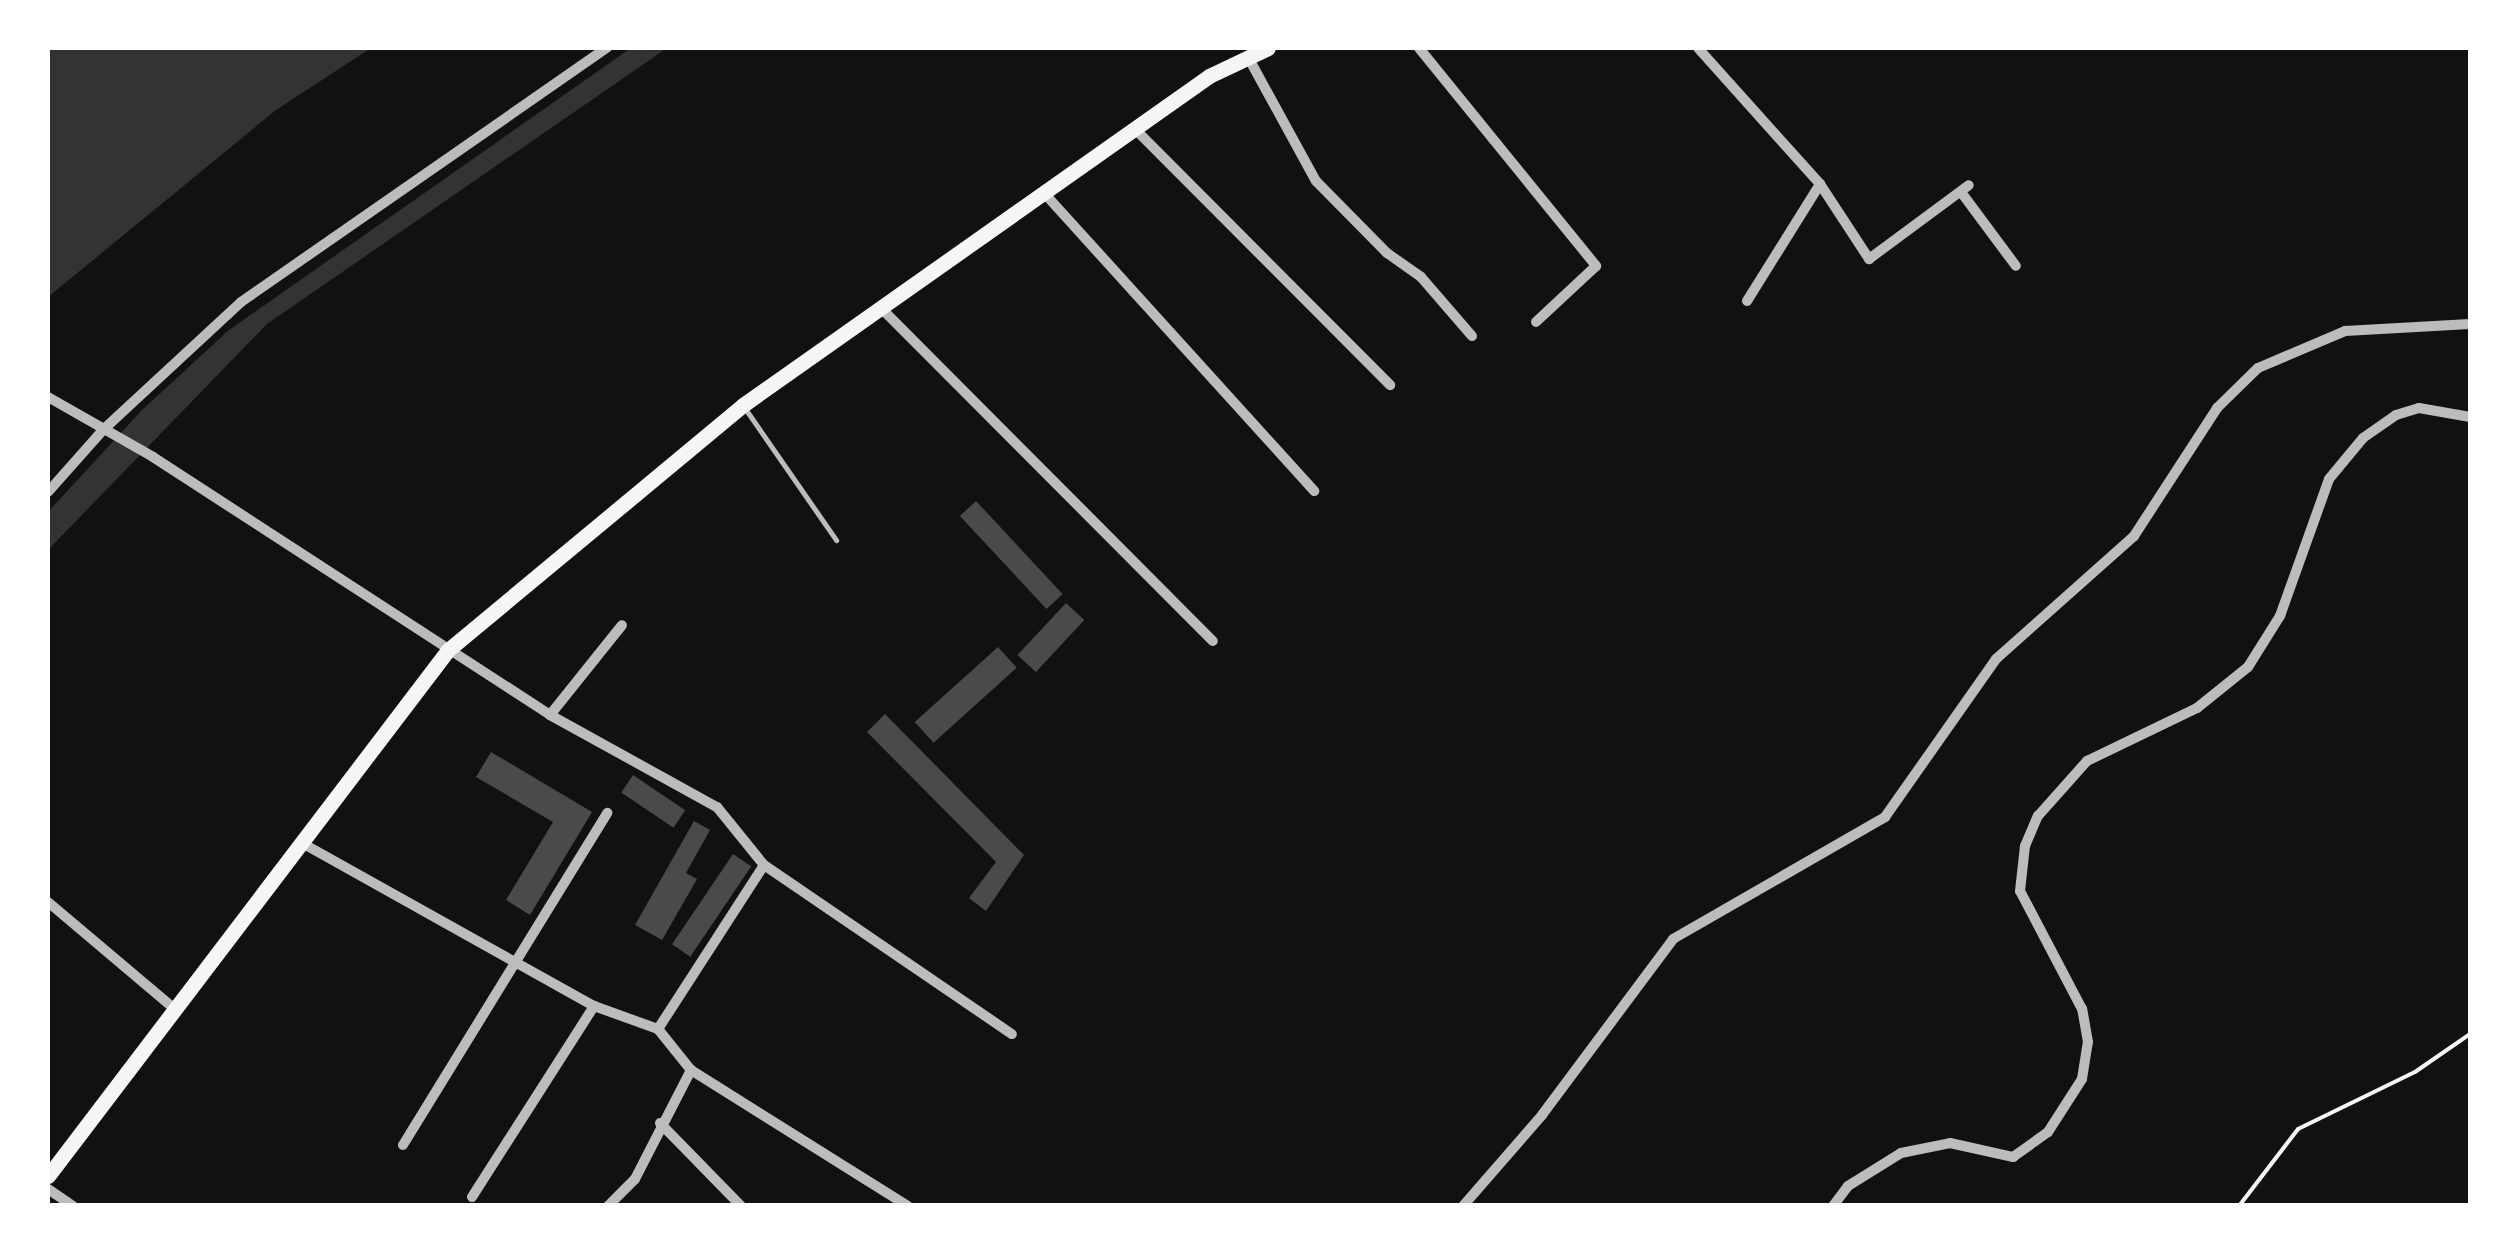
<!DOCTYPE html>
<html>
<head>
<meta charset="utf-8">
<style>
	body { margin:0 }
	#map { position:relative; width:2518px; height:1253px; overflow:hidden; background:#111; font-family:Cabin,sans-serif }
	div>[style] { position:absolute }
	[style*='--x'] { left:calc(var(--x)*1px); top:calc(var(--y)*1px); width:calc(var(--w)*1px); rotate:calc(var(--a)*1deg) }
	.water>* { inset:0; background:#333 }
	.building>* { inset:0; background:#4a4a4a; transform-origin:0 0 }
	.path>* { height:4px; margin:-2px; padding:0 2px; transform-origin:2px; border-radius:2px; background:#f5f5f5 }
	.service>* { height:5px; margin:-2.5px; padding:0 2.5px; transform-origin:2.5px; border-radius:2.5px; background:#bcbcbc }
	.minor>* { height:10px; margin:-5px; padding:0 5px; transform-origin:5px; border-radius:5px; background:#bcbcbc }
	.primary>* { height:15px; margin:-7.5px; padding:0 7.5px; transform-origin:7.5px; border-radius:7.5px; background:#f5f5f5 }
	span { translate:-50% -50%; white-space:nowrap; text-align:center; line-height:1.15; -webkit-text-stroke:9px #fff; paint-order:stroke }
	.frame { position:absolute; inset:0; border:50px solid #fff; pointer-events:none }
</style>
</head>
<body>
<div id="map">
	<div class="water">
		<div style="clip-path:polygon(48px 48px,371px 48px,276px 110px,48px 297px)"></div>
		<div style="clip-path:polygon(631px 48px,667px 48px,267px 324px,48px 550px,48px 512px,142px 410px,229px 330px)"></div>
	</div>
	<div class="building">
		<div style="left:976px;top:501px;width:127px;height:22px;rotate:47deg"></div>
		<div style="left:1066px;top:603px;width:25px;height:71px;rotate:43deg"></div>
		<div style="left:998px;top:647px;width:28px;height:112px;rotate:48deg"></div>
		<div style="clip-path:polygon(885px 714px,1024px 855px,986px 911px,969px 898px,996px 862px,867px 732px)"></div>
		<div style="clip-path:polygon(491px 752px,592px 812px,530px 915px,506px 900px,553px 822px,476px 777px)"></div>
		<div style="left:633px;top:775px;width:63px;height:21px;rotate:34deg"></div>
		<div style="clip-path:polygon(694px 821px,710px 830px,686px 873px,697px 879px,662px 940px,635px 925px)"></div>
		<div style="left:733px;top:854px;width:22px;height:109px;rotate:34deg"></div>
	</div>
	<div class="path">
		<div style="--x:2239;--y:1206;--w:97;--a:-52.5"></div>
		<div style="--x:2298;--y:1129;--w:130;--a:-26"></div>
		<div style="--x:2415;--y:1072;--w:67;--a:-34.6"></div>
	</div>
	<div class="service">
		<div style="--x:744;--y:407;--w:162;--a:55.3"></div>
	</div>
	<div class="minor">
		<div style="--x:1419;--y:48;--w:281;--a:50.9"></div>
		<div style="--x:1596;--y:266;--w:82;--a:137"></div>
		<div style="--x:1698;--y:48;--w:183;--a:48.1"></div>
		<div style="--x:1820;--y:184;--w:90;--a:56.8"></div>
		<div style="--x:1869;--y:259;--w:124;--a:-36.5"></div>
		<div style="--x:1248;--y:57;--w:141;--a:61.3"></div>
		<div style="--x:1316;--y:181;--w:101;--a:45.4"></div>
		<div style="--x:1387;--y:253;--w:42;--a:35.2"></div>
		<div style="--x:1421;--y:277;--w:78;--a:49.2"></div>
		<div style="--x:1134;--y:128;--w:363;--a:45.1"></div>
		<div style="--x:1961;--y:192;--w:92;--a:53.4"></div>
		<div style="--x:1045;--y:194;--w:401;--a:47.8"></div>
		<div style="--x:1747;--y:301;--w:138;--a:-58"></div>
		<div style="--x:881;--y:308;--w:470;--a:45.1"></div>
		<div style="--x:48;--y:397;--w:121;--a:29.7"></div>
		<div style="--x:153;--y:457;--w:473;--a:33"></div>
		<div style="--x:550;--y:715;--w:191;--a:28.9"></div>
		<div style="--x:717;--y:807;--w:75;--a:51"></div>
		<div style="--x:764;--y:865;--w:300;--a:34.3"></div>
		<div style="--x:48;--y:492;--w:84;--a:-48.4"></div>
		<div style="--x:104;--y:429;--w:187;--a:-42.8"></div>
		<div style="--x:241;--y:302;--w:446;--a:-34.8"></div>
		<div style="--x:550;--y:715;--w:115;--a:-51.3"></div>
		<div style="--x:302;--y:843;--w:334;--a:29.2"></div>
		<div style="--x:594;--y:1006;--w:68;--a:19.8"></div>
		<div style="--x:658;--y:1029;--w:53;--a:51.2"></div>
		<div style="--x:691;--y:1070;--w:256;--a:32.1"></div>
		<div style="--x:48;--y:902;--w:161;--a:40.2"></div>
		<div style="--x:658;--y:1029;--w:195;--a:-57.1"></div>
		<div style="--x:660;--y:1123;--w:116;--a:45.7"></div>
		<div style="--x:403;--y:1145;--w:390;--a:-58.4"></div>
		<div style="--x:48;--y:1189;--w:30;--a:34"></div>
		<div style="--x:472;--y:1197;--w:227;--a:-57.4"></div>
		<div style="--x:608;--y:1206;--w:38;--a:-45"></div>
		<div style="--x:635;--y:1179;--w:123;--a:-62.8"></div>
		<div style="--x:1463;--y:1206;--w:121;--a:-49"></div>
		<div style="--x:1542;--y:1115;--w:219;--a:-53.3"></div>
		<div style="--x:1673;--y:939;--w:245;--a:-29.9"></div>
		<div style="--x:1885;--y:817;--w:193;--a:-54.9"></div>
		<div style="--x:1996;--y:659;--w:185;--a:-41.7"></div>
		<div style="--x:2134;--y:536;--w:153;--a:-57"></div>
		<div style="--x:2217;--y:408;--w:57;--a:-44.3"></div>
		<div style="--x:2258;--y:368;--w:95;--a:-23"></div>
		<div style="--x:2345;--y:331;--w:125;--a:-3.2"></div>
		<div style="--x:1833;--y:1206;--w:25;--a:-53"></div>
		<div style="--x:1848;--y:1186;--w:62;--a:-31.9"></div>
		<div style="--x:1901;--y:1153;--w:50;--a:-11.5"></div>
		<div style="--x:1950;--y:1143;--w:65;--a:12.5"></div>
		<div style="--x:2013;--y:1157;--w:43;--a:-35.5"></div>
		<div style="--x:2048;--y:1132;--w:63;--a:-57.3"></div>
		<div style="--x:2082;--y:1079;--w:37;--a:-81"></div>
		<div style="--x:2088;--y:1042;--w:34;--a:-100"></div>
		<div style="--x:2082;--y:1009;--w:133;--a:-117.7"></div>
		<div style="--x:2020;--y:891;--w:45;--a:-83.7"></div>
		<div style="--x:2025;--y:846;--w:33;--a:-67"></div>
		<div style="--x:2038;--y:816;--w:74;--a:-48.3"></div>
		<div style="--x:2087;--y:761;--w:122;--a:-25.7"></div>
		<div style="--x:2197;--y:708;--w:65;--a:-38.8"></div>
		<div style="--x:2248;--y:667;--w:60;--a:-57.9"></div>
		<div style="--x:2280;--y:616;--w:145;--a:-70.3"></div>
		<div style="--x:2329;--y:479;--w:53;--a:-50.3"></div>
		<div style="--x:2363;--y:438;--w:40;--a:-34.9"></div>
		<div style="--x:2396;--y:415;--w:24;--a:-17"></div>
		<div style="--x:2419;--y:408;--w:52;--a:10"></div>
	</div>
	<div class="primary">
		<div style="--x:48;--y:1176;--w:661;--a:-52.75"></div>
		<div style="--x:448;--y:650;--w:383;--a:-39.7"></div>
		<div style="--x:743;--y:405;--w:570;--a:-35.22"></div>
		<div style="--x:1209;--y:76;--w:65;--a:-25.4"></div>
	</div>
	<div class="frame"></div>
</div>
</body>
</html>
